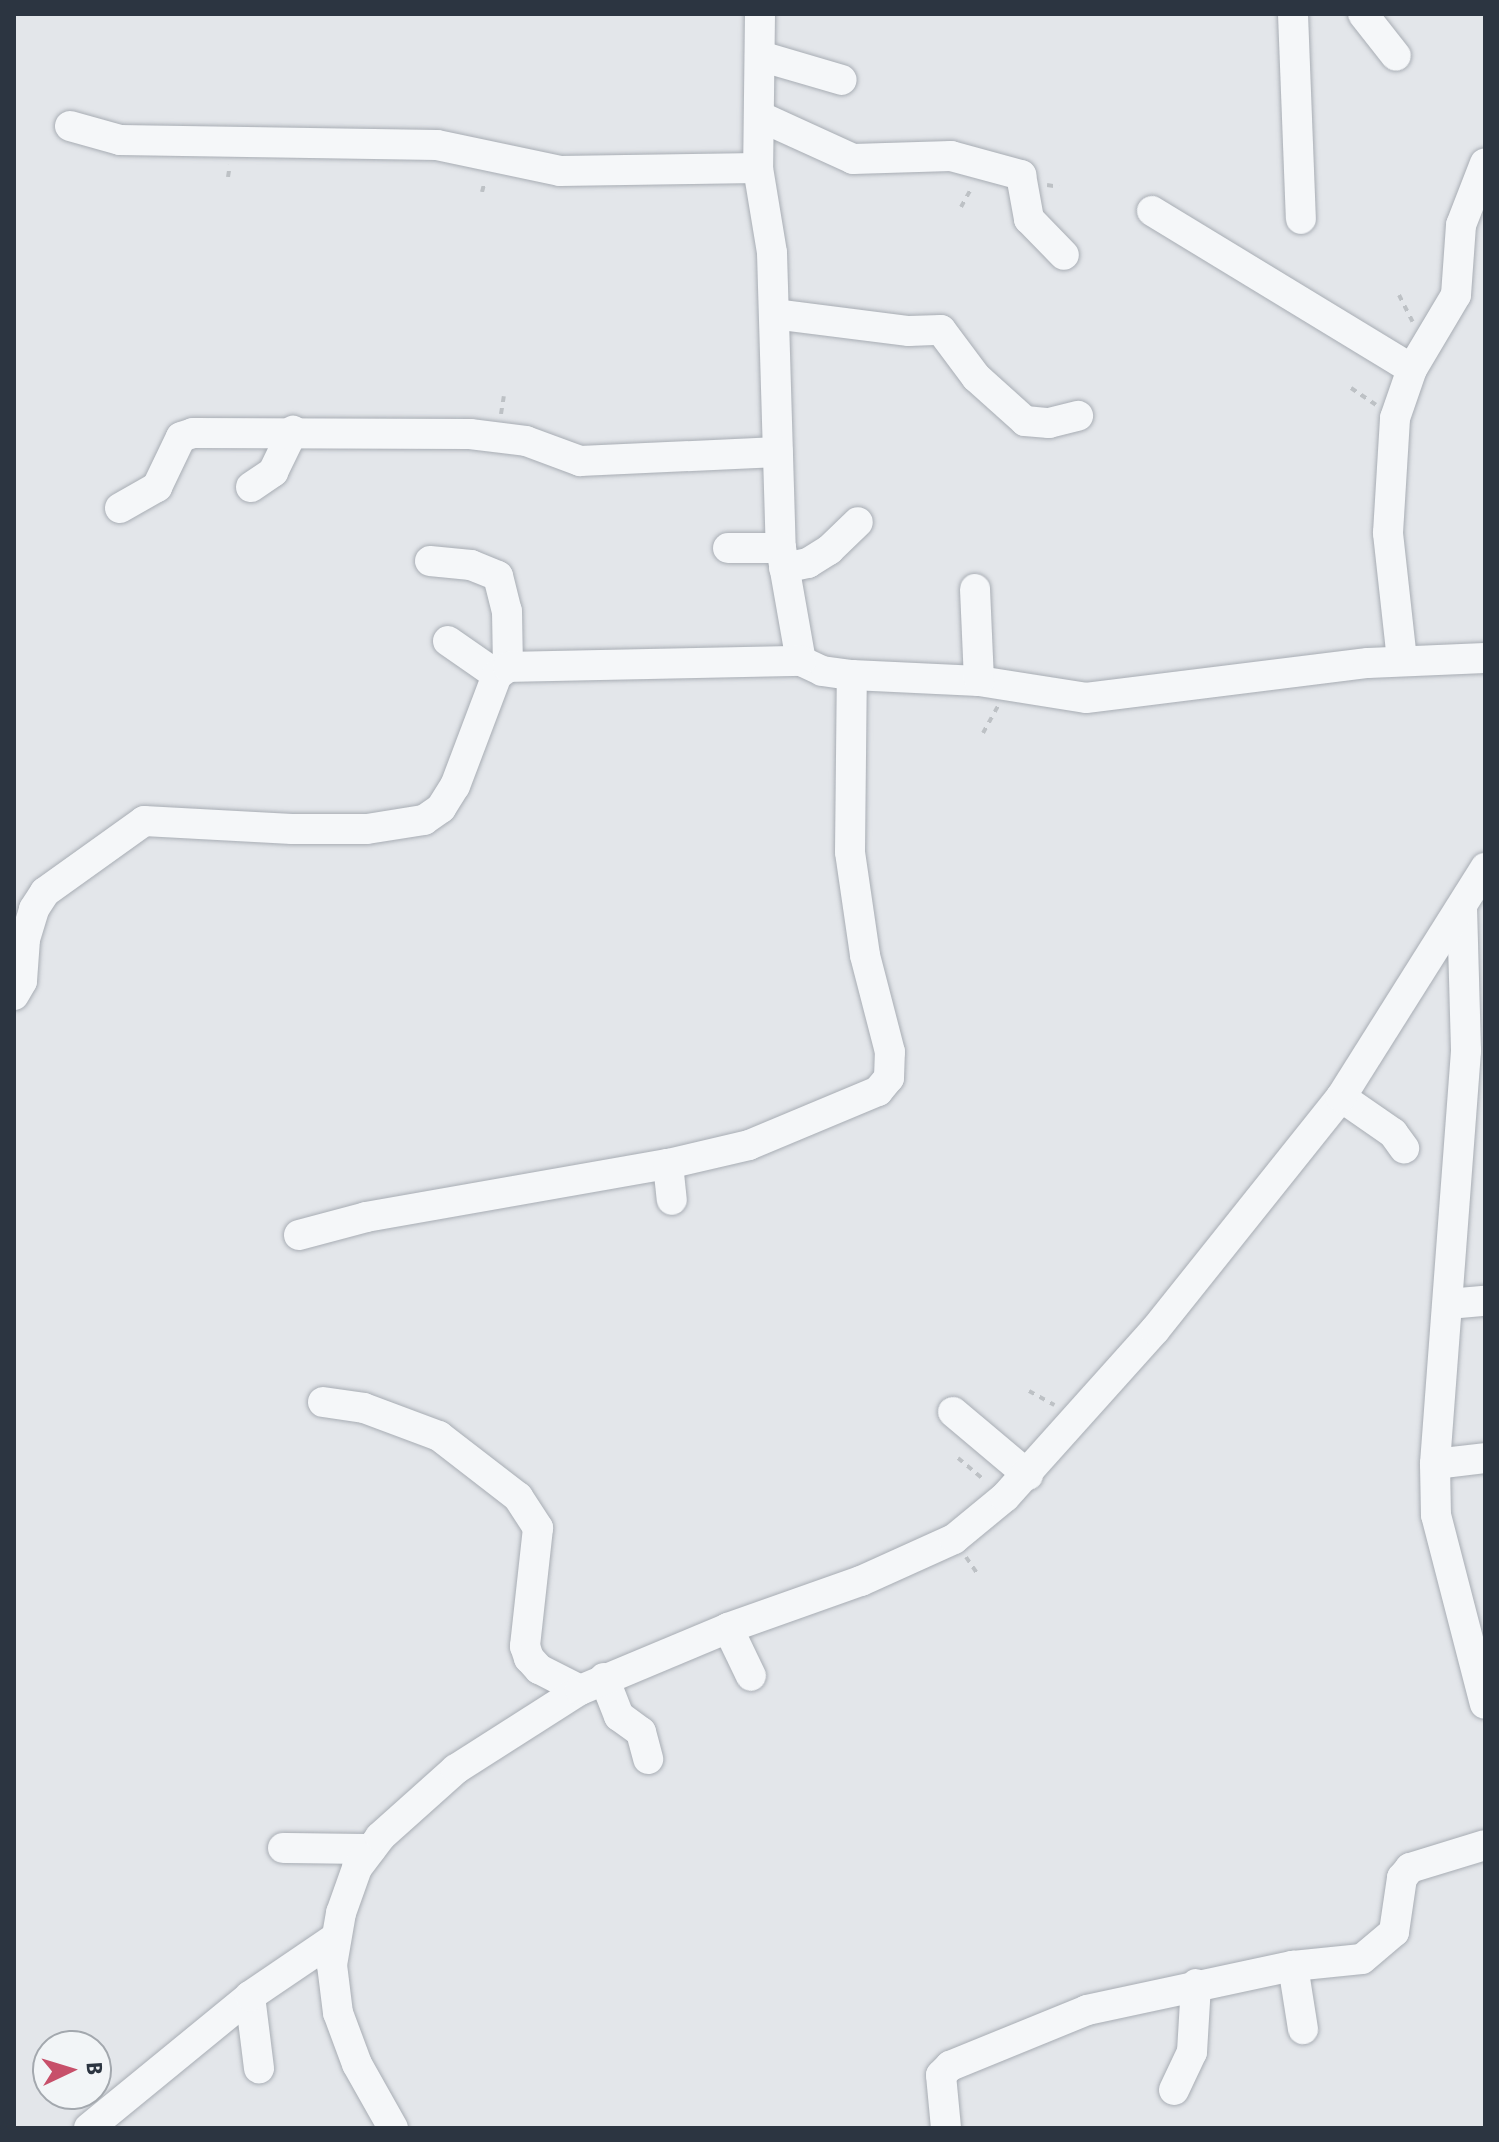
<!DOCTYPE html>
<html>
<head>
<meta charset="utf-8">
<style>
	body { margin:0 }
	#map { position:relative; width:1499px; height:2142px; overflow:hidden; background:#e3e6ea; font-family:"Fira Sans Condensed",sans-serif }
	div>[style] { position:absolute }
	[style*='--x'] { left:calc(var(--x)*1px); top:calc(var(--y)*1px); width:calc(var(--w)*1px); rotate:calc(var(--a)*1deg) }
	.path>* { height:4px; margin-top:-2px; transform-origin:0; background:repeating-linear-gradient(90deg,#bdc1c5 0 6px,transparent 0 12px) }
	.roads { filter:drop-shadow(0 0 2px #a8adb4) drop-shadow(0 0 2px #a8adb4) }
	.minor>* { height:30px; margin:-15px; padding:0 15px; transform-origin:15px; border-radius:15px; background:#f5f7f9 }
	span { translate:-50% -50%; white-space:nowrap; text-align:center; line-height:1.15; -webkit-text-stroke:6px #f2f5f7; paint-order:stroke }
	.frame { position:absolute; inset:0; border:16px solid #2c3541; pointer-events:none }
	.north { position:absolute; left:32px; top:2030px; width:80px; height:80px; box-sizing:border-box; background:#f2f5f7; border:2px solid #a3a8ae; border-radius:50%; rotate:86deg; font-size:22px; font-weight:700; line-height:32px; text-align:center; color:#2c3541 }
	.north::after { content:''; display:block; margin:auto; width:28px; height:36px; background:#c7506a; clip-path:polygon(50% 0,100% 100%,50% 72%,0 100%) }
</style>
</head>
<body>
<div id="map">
	<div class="path">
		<div style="--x:228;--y:177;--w:12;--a:-81"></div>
		<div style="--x:1047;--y:185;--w:12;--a:9"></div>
		<div style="--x:482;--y:192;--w:11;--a:-75"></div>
		<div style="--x:961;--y:207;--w:23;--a:-61"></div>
		<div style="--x:1399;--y:295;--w:30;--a:63"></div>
		<div style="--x:1351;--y:388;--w:30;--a:34"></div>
		<div style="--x:501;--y:414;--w:18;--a:-81"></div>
		<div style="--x:983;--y:733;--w:31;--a:-61"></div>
		<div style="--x:1029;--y:1391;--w:29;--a:29"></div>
		<div style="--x:958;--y:1458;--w:35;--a:40"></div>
		<div style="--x:966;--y:1557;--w:22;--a:56"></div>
	</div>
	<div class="roads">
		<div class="minor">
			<div style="--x:760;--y:14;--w:154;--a:90.7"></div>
			<div style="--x:758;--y:168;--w:86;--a:80.6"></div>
			<div style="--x:772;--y:253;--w:295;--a:88.3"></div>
			<div style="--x:781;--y:548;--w:115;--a:80"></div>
			<div style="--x:801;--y:661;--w:23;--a:25"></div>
			<div style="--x:822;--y:671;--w:30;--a:8"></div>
			<div style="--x:852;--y:675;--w:127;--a:2.7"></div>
			<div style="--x:979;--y:681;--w:108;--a:9"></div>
			<div style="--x:1086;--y:698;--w:284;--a:-7.1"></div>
			<div style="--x:1368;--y:663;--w:117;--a:-2.4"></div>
			<div style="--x:1293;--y:14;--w:205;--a:87.8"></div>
			<div style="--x:1363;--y:14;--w:53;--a:51.8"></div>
			<div style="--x:760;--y:56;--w:85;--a:16.3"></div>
			<div style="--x:761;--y:117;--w:101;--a:24.5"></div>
			<div style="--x:853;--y:159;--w:98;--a:-1.8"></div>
			<div style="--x:951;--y:156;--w:73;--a:15.2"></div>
			<div style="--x:1021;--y:175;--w:45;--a:79.7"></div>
			<div style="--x:1029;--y:219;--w:50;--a:45.8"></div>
			<div style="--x:70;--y:126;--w:52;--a:15.6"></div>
			<div style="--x:120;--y:140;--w:317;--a:0.9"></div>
			<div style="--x:437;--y:145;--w:126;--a:11.9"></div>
			<div style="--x:560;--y:171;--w:198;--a:-0.9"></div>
			<div style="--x:1152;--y:211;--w:304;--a:31.3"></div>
			<div style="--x:774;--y:314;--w:136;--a:7.2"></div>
			<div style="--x:909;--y:331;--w:32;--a:-2"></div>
			<div style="--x:941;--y:330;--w:59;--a:53.3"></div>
			<div style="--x:976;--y:377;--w:66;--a:41.9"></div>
			<div style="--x:1025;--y:421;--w:24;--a:5"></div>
			<div style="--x:1049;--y:423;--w:30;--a:-14"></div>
			<div style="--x:251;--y:487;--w:27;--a:-34"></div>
			<div style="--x:273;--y:472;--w:46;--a:-64"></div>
			<div style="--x:120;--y:508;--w:43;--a:-29.6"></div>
			<div style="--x:157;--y:487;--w:55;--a:-64.4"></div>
			<div style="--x:181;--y:437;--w:13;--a:-18"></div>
			<div style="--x:193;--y:433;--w:277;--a:0.2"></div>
			<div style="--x:470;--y:434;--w:56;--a:7.1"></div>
			<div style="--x:526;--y:441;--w:58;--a:20.3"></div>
			<div style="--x:580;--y:461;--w:198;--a:-2.6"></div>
			<div style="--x:728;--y:548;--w:53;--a:0"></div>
			<div style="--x:430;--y:561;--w:41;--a:5.6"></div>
			<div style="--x:471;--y:565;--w:29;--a:22"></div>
			<div style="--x:498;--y:576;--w:36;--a:76"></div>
			<div style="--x:507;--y:611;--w:56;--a:89"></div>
			<div style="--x:784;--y:568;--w:25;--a:-12"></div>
			<div style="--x:808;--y:563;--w:25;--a:-32"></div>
			<div style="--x:829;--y:550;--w:40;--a:-44"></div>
			<div style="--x:975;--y:589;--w:92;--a:87.5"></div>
			<div style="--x:448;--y:641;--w:60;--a:34.8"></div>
			<div style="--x:1402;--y:660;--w:128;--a:-96.3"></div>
			<div style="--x:1388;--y:533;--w:115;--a:-86.5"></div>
			<div style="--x:1395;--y:418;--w:52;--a:-70.9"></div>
			<div style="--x:1412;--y:369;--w:86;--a:-59.3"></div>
			<div style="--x:1456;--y:295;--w:70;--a:-85.9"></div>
			<div style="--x:1461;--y:225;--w:66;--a:-68.8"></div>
			<div style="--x:1462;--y:907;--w:144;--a:88.4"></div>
			<div style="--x:1466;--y:1051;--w:414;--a:94.3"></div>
			<div style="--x:1435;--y:1464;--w:51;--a:88.9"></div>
			<div style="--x:1436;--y:1515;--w:195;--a:75.5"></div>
			<div style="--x:14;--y:995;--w:16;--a:-60"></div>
			<div style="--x:22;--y:981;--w:42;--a:-85.9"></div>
			<div style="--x:25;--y:939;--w:31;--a:-73"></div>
			<div style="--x:34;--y:909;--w:20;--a:-57"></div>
			<div style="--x:45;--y:892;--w:122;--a:-35.6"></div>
			<div style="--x:144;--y:821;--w:148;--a:3.1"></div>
			<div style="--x:292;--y:829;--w:75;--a:0"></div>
			<div style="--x:367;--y:829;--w:58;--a:-9"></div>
			<div style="--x:424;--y:820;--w:21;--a:-35"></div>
			<div style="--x:441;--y:808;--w:26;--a:-58"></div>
			<div style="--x:455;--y:786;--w:119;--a:-69.3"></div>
			<div style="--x:497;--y:675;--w:14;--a:-36"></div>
			<div style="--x:508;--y:667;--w:293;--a:-1.2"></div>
			<div style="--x:1341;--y:1097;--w:63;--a:34.7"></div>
			<div style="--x:1393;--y:1133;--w:19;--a:54"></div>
			<div style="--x:668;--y:1164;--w:36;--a:84"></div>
			<div style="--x:299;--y:1235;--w:69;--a:-15"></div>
			<div style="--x:366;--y:1217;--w:307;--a:-10"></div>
			<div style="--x:668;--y:1164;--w:83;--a:-13.2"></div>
			<div style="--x:749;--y:1145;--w:140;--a:-22.7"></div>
			<div style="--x:878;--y:1091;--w:17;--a:-50"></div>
			<div style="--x:889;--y:1078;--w:26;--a:-88"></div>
			<div style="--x:890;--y:1052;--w:100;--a:-104.5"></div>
			<div style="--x:865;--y:955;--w:104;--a:-98.3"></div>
			<div style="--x:850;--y:852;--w:177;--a:-89.4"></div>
			<div style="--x:1448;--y:1304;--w:37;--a:-5"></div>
			<div style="--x:323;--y:1402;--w:41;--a:8.3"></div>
			<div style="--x:364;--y:1408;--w:80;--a:20.5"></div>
			<div style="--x:439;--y:1436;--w:100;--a:37.7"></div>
			<div style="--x:518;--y:1497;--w:37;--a:57"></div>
			<div style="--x:538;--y:1528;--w:119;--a:96.3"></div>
			<div style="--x:525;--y:1646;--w:13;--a:72"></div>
			<div style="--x:529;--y:1658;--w:15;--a:48"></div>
			<div style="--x:539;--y:1669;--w:46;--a:27.1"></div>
			<div style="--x:953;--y:1412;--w:98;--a:40"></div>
			<div style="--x:1435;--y:1464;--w:50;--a:-6.8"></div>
			<div style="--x:728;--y:1628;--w:53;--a:64.4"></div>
			<div style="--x:604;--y:1678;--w:41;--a:68.5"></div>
			<div style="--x:619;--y:1716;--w:27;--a:36"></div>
			<div style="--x:641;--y:1732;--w:28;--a:75"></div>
			<div style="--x:283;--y:1848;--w:88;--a:0.7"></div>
			<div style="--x:1293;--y:1966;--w:64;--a:81"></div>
			<div style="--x:250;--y:1996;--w:73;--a:82.9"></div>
			<div style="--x:1174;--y:2090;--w:42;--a:-64.7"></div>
			<div style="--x:1192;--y:2052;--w:68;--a:-86.6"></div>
			<div style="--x:89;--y:2128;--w:208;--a:-39.3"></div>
			<div style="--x:250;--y:1996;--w:102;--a:-34.2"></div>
			<div style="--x:393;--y:2128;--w:73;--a:-119.4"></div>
			<div style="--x:357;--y:2064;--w:54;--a:-110.4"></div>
			<div style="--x:338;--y:2013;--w:48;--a:-97.1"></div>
			<div style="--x:332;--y:1965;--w:53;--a:-80.2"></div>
			<div style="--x:341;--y:1913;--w:48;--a:-70.4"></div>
			<div style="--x:357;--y:1868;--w:39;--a:-53"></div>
			<div style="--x:380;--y:1837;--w:102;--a:-41.8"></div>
			<div style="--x:456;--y:1769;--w:147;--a:-32.5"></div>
			<div style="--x:580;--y:1690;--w:160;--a:-22.7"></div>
			<div style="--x:728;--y:1628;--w:141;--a:-19.5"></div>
			<div style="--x:861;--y:1581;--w:102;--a:-24.3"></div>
			<div style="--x:954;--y:1539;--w:66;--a:-39.5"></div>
			<div style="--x:1005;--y:1497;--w:224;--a:-48.1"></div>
			<div style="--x:1155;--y:1330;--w:298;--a:-51.4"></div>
			<div style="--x:1341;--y:1097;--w:271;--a:-57.8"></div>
			<div style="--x:946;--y:2128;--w:53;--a:-95.4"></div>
			<div style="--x:941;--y:2075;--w:13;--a:-45"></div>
			<div style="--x:950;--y:2066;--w:148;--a:-22.2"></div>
			<div style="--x:1087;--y:2010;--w:211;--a:-12.1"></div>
			<div style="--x:1293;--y:1966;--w:69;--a:-5.8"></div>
			<div style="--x:1362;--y:1959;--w:42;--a:-40.2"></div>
			<div style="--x:1394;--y:1932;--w:55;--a:-81.6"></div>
			<div style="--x:1402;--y:1878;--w:13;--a:-51"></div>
			<div style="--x:1410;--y:1868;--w:78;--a:-17"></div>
		</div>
	</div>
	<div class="frame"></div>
	<div class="north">B</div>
</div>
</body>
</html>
